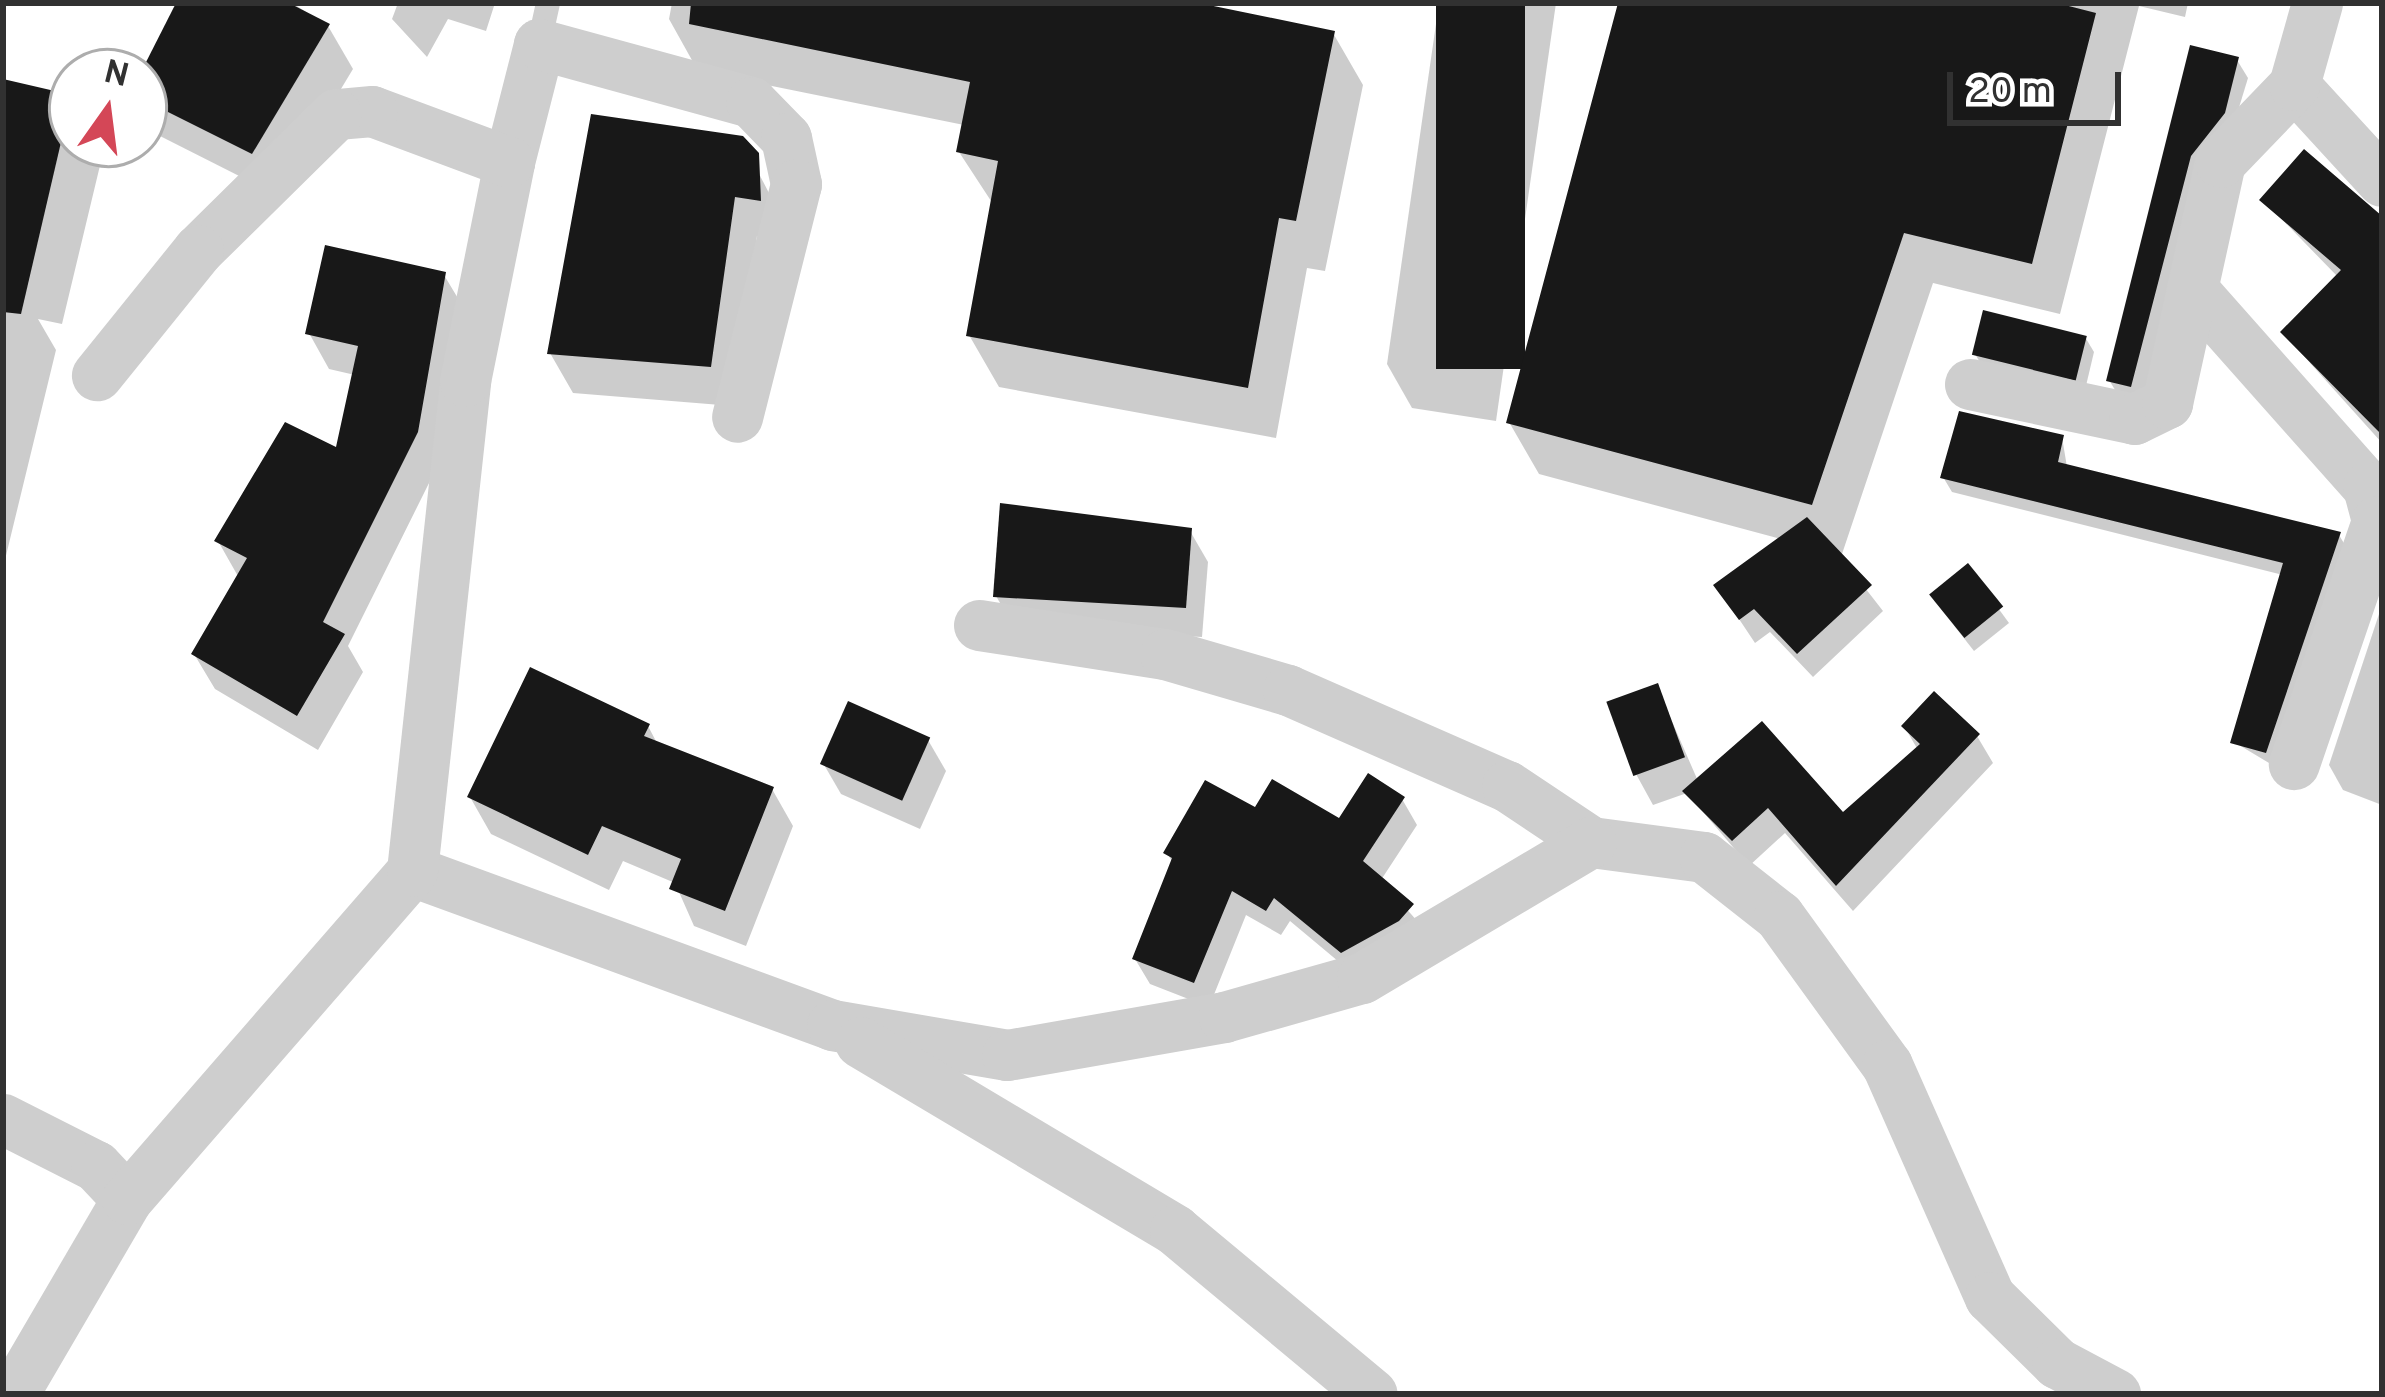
<!DOCTYPE html>
<html>
<head>
<meta charset="utf-8">
<style>
	body { margin:0 }
	#map { position:relative; width:2385px; height:1397px; overflow:hidden; background:#fff; font-family:Overpass,sans-serif }
	div>[style] { position:absolute }
	[style*='--x'] { left:calc(var(--x)*1px); top:calc(var(--y)*1px); width:calc(var(--w)*1px); rotate:calc(var(--a)*1deg) }
	.shadow>* { inset:0; background:#0003 }
	.building>* { inset:0; background:#181818; transform-origin:0 0 }
	.service>* { height:24px; margin:-12px; padding:0 12px; transform-origin:12px; border-radius:12px; background:#cecece }
	.minor>* { height:51px; margin:-25.5px; padding:0 25.5px; transform-origin:25.5px; border-radius:25.5px; background:#cecece }
	span { translate:-50% -50%; white-space:nowrap; text-align:center; line-height:1.15; -webkit-text-stroke:12px #fff; paint-order:stroke }
	.frame { position:absolute; inset:0; border:6px solid #313131; pointer-events:none }
	.north { position:absolute; left:48px; top:48px; width:120px; height:120px; box-sizing:border-box; background:#fff; border:3px solid #adadad; border-radius:50%; rotate:14deg; font-size:33px; font-weight:700; line-height:48px; text-align:center; color:#313131 }
	.north::after { content:''; display:block; margin:auto; width:42px; height:54px; background:#d44757; clip-path:polygon(50% 0,100% 100%,50% 72%,0 100%) }
	.scale { position:absolute; left:1947px; top:72px; width:174px; height:54px; box-sizing:border-box; border:6px solid #313131; border-top:0; padding-left:15px; font-size:36px; line-height:42px; white-space:nowrap; color:#313131; -webkit-text-stroke:9px #fff; paint-order:stroke }
</style>
</head>
<body>
<div id="map">
	<div class="shadow">
		<div style="clip-path:polygon(180px 3px,292px 3px,328px 26px,353px 69px,277px 195px,158px 135px,144px 110px,144px 73px)"></div>
		<div style="clip-path:polygon(398px 3px,495px 3px,486px 31px,448px 19px,427px 57px,392px 19px)"></div>
		<div style="clip-path:polygon(672px 3px,1184px 3px,1333px 33px,1363px 85px,1325px 271px,1307px 268px,1276px 438px,999px 387px,969px 335px,993px 204px,959px 152px,964px 125px,698px 71px,669px 19px)"></div>
		<div style="clip-path:polygon(1439px 3px,1556px 3px,1496px 421px,1412px 408px,1387px 364px)"></div>
		<div style="clip-path:polygon(1619px 3px,2188px 3px,2185px 17px,2139px 6px,2060px 314px,1933px 283px,1841px 557px,1883px 611px,1813px 677px,1770px 632px,1755px 643px,1717px 586px,1781px 539px,1539px 474px,1509px 422px)"></div>
		<div style="clip-path:polygon(2192px 49px,2237px 60px,2248px 78px,2150px 400px,2120px 398px,2109px 380px)"></div>
		<div style="clip-path:polygon(3px 82px,71px 98px,72px 144px,103px 153px,62px 324px,38px 319px,56px 350px,3px 568px)"></div>
		<div style="clip-path:polygon(741px 139px,786px 226px,783px 240px,757px 236px,733px 406px,573px 393px,550px 353px)"></div>
		<div style="clip-path:polygon(2263px 200px,2382px 220px,2382px 443px,2283px 333px,2338px 277px)"></div>
		<div style="clip-path:polygon(444px 275px,465px 310px,436px 469px,348px 646px,363px 672px,318px 750px,215px 689px,194px 654px,239px 578px,218px 541px,338px 452px,355px 375px,329px 369px,309px 333px)"></div>
		<div style="clip-path:polygon(2085px 337px,2094px 352px,2085px 390px,1984px 369px,1975px 354px)"></div>
		<div style="clip-path:polygon(2062px 437px,2067px 467px,2339px 535px,2348px 550px,2274px 766px,2234px 742px,2283px 575px,1952px 492px,1943px 477px)"></div>
		<div style="clip-path:polygon(1002px 506px,1190px 531px,1208px 562px,1202px 637px,1014px 627px,996px 596px)"></div>
		<div style="clip-path:polygon(1968px 567px,2009px 623px,1974px 651px,1941px 609px)"></div>
		<div style="clip-path:polygon(2382px 605px,2382px 805px,2343px 790px,2329px 765px)"></div>
		<div style="clip-path:polygon(1657px 687px,1698px 781px,1842px 816px,1918px 750px,1904px 726px,1977px 736px,1993px 763px,1853px 911px,1785px 833px,1749px 866px,1687px 793px,1653px 805px,1636px 774px)"></div>
		<div style="clip-path:polygon(648px 726px,658px 745px,772px 789px,793px 826px,746px 946px,694px 926px,675px 883px,623px 861px,609px 890px,491px 834px,470px 797px)"></div>
		<div style="clip-path:polygon(928px 740px,946px 771px,920px 829px,841px 794px,823px 763px)"></div>
		<div style="clip-path:polygon(1402px 799px,1417px 825px,1381px 880px,1426px 931px,1357px 977px,1290px 921px,1281px 935px,1246px 915px,1209px 1007px,1150px 984px,1135px 959px,1173px 863px,1167px 853px,1256px 812px,1340px 822px)"></div>
	</div>
	<div class="building">
		<div style="clip-path:polygon(176px 3px,289px 3px,330px 24px,252px 154px,144px 100px,141px 72px)"></div>
		<div style="clip-path:polygon(691px 3px,1199px 3px,1335px 31px,1296px 221px,1279px 218px,1248px 388px,966px 336px,998px 161px,956px 152px,970px 82px,689px 24px)"></div>
		<div style="left:1436px;top:3px;width:89px;height:366px"></div>
		<div style="clip-path:polygon(1618px 3px,2057px 3px,2096px 13px,2032px 264px,1904px 233px,1812px 505px,1506px 423px)"></div>
		<div style="clip-path:polygon(2190px 45px,2239px 57px,2225px 113px,2191px 156px,2131px 387px,2106px 381px)"></div>
		<div style="clip-path:polygon(3px 79px,72px 95px,21px 314px,3px 312px)"></div>
		<div style="clip-path:polygon(591px 114px,743px 136px,759px 153px,761px 201px,735px 197px,711px 367px,547px 354px)"></div>
		<div style="clip-path:polygon(2304px 149px,2382px 216px,2382px 435px,2280px 332px,2341px 270px,2259px 200px)"></div>
		<div style="clip-path:polygon(325px 245px,446px 272px,418px 432px,323px 622px,345px 634px,297px 716px,191px 654px,247px 558px,214px 541px,285px 422px,336px 447px,358px 346px,305px 334px)"></div>
		<div style="left:1983px;top:310px;width:107px;height:46px;rotate:14deg"></div>
		<div style="clip-path:polygon(1959px 411px,2064px 435px,2058px 462px,2341px 532px,2266px 753px,2230px 743px,2283px 563px,1940px 478px)"></div>
		<div style="clip-path:polygon(1000px 503px,1192px 528px,1186px 608px,993px 597px)"></div>
		<div style="clip-path:polygon(1807px 517px,1872px 585px,1797px 654px,1754px 609px,1739px 620px,1713px 585px)"></div>
		<div style="left:1968px;top:563px;width:56px;height:50px;rotate:51deg"></div>
		<div style="clip-path:polygon(530px 667px,650px 724px,644px 736px,774px 787px,725px 911px,669px 889px,681px 859px,602px 826px,588px 855px,467px 797px)"></div>
		<div style="left:1658px;top:683px;width:79px;height:55px;rotate:70deg"></div>
		<div style="clip-path:polygon(1934px 691px,1980px 734px,1836px 886px,1768px 808px,1732px 841px,1682px 791px,1762px 721px,1843px 812px,1920px 744px,1901px 726px)"></div>
		<div style="left:848px;top:701px;width:90px;height:69px;rotate:24deg"></div>
		<div style="clip-path:polygon(1368px 773px,1405px 797px,1363px 861px,1414px 904px,1399px 921px,1341px 953px,1274px 898px,1266px 911px,1232px 891px,1194px 983px,1132px 959px,1172px 858px,1163px 853px,1205px 780px,1255px 807px,1272px 779px,1339px 818px)"></div>
	</div>
	<div class="service">
		<div style="--x:539;--y:44;--w:42;--a:-77.6"></div>
	</div>
	<div class="minor">
		<div style="--x:2294;--y:85;--w:130;--a:47.5"></div>
		<div style="--x:509;--y:162;--w:122;--a:-75.7"></div>
		<div style="--x:539;--y:44;--w:220;--a:15.3"></div>
		<div style="--x:751;--y:102;--w:50;--a:45.8"></div>
		<div style="--x:786;--y:138;--w:47;--a:77.7"></div>
		<div style="--x:796;--y:184;--w:240;--a:104.2"></div>
		<div style="--x:2192;--y:289;--w:265;--a:48.4"></div>
		<div style="--x:2368;--y:487;--w:35;--a:75"></div>
		<div style="--x:2377;--y:521;--w:257;--a:108.9"></div>
		<div style="--x:1970;--y:384;--w:168;--a:12"></div>
		<div style="--x:2134;--y:419;--w:37;--a:-26"></div>
		<div style="--x:2167;--y:403;--w:247;--a:-77.6"></div>
		<div style="--x:2220;--y:162;--w:107;--a:-46.1"></div>
		<div style="--x:2294;--y:85;--w:85;--a:-74.3"></div>
		<div style="--x:979;--y:625;--w:188;--a:8.9"></div>
		<div style="--x:1165;--y:654;--w:128;--a:16.3"></div>
		<div style="--x:1288;--y:690;--w:239;--a:23.7"></div>
		<div style="--x:1507;--y:786;--w:101;--a:33.7"></div>
		<div style="--x:1591;--y:842;--w:114;--a:7.6"></div>
		<div style="--x:1704;--y:857;--w:95;--a:38.2"></div>
		<div style="--x:1779;--y:916;--w:184;--a:54.1"></div>
		<div style="--x:1887;--y:1065;--w:254;--a:66.1"></div>
		<div style="--x:1990;--y:1297;--w:94;--a:44.6"></div>
		<div style="--x:2057;--y:1363;--w:66;--a:28.1"></div>
		<div style="--x:412;--y:871;--w:447;--a:20.1"></div>
		<div style="--x:832;--y:1025;--w:178;--a:9.7"></div>
		<div style="--x:1007;--y:1055;--w:220;--a:-9.9"></div>
		<div style="--x:1224;--y:1017;--w:143;--a:-15.8"></div>
		<div style="--x:1362;--y:978;--w:266;--a:-30.7"></div>
		<div style="--x:860;--y:1042;--w:367;--a:30.8"></div>
		<div style="--x:1175;--y:1230;--w:256;--a:39.8"></div>
		<div style="--x:3;--y:1119;--w:104;--a:26.8"></div>
		<div style="--x:96;--y:1166;--w:45;--a:46.8"></div>
		<div style="--x:13;--y:1394;--w:226;--a:-59.7"></div>
		<div style="--x:127;--y:1199;--w:435;--a:-49"></div>
		<div style="--x:412;--y:871;--w:493;--a:-83.8"></div>
		<div style="--x:465;--y:381;--w:223;--a:-78.6"></div>
		<div style="--x:509;--y:162;--w:146;--a:-159.6"></div>
		<div style="--x:372;--y:111;--w:36;--a:175"></div>
		<div style="--x:336;--y:114;--w:194;--a:135.4"></div>
		<div style="--x:198;--y:250;--w:161;--a:128.9"></div>
	</div>
	<div class="frame"></div>
	<div class="north">N</div>
	<div class="scale">20 m</div>
</div>
</body>
</html>
